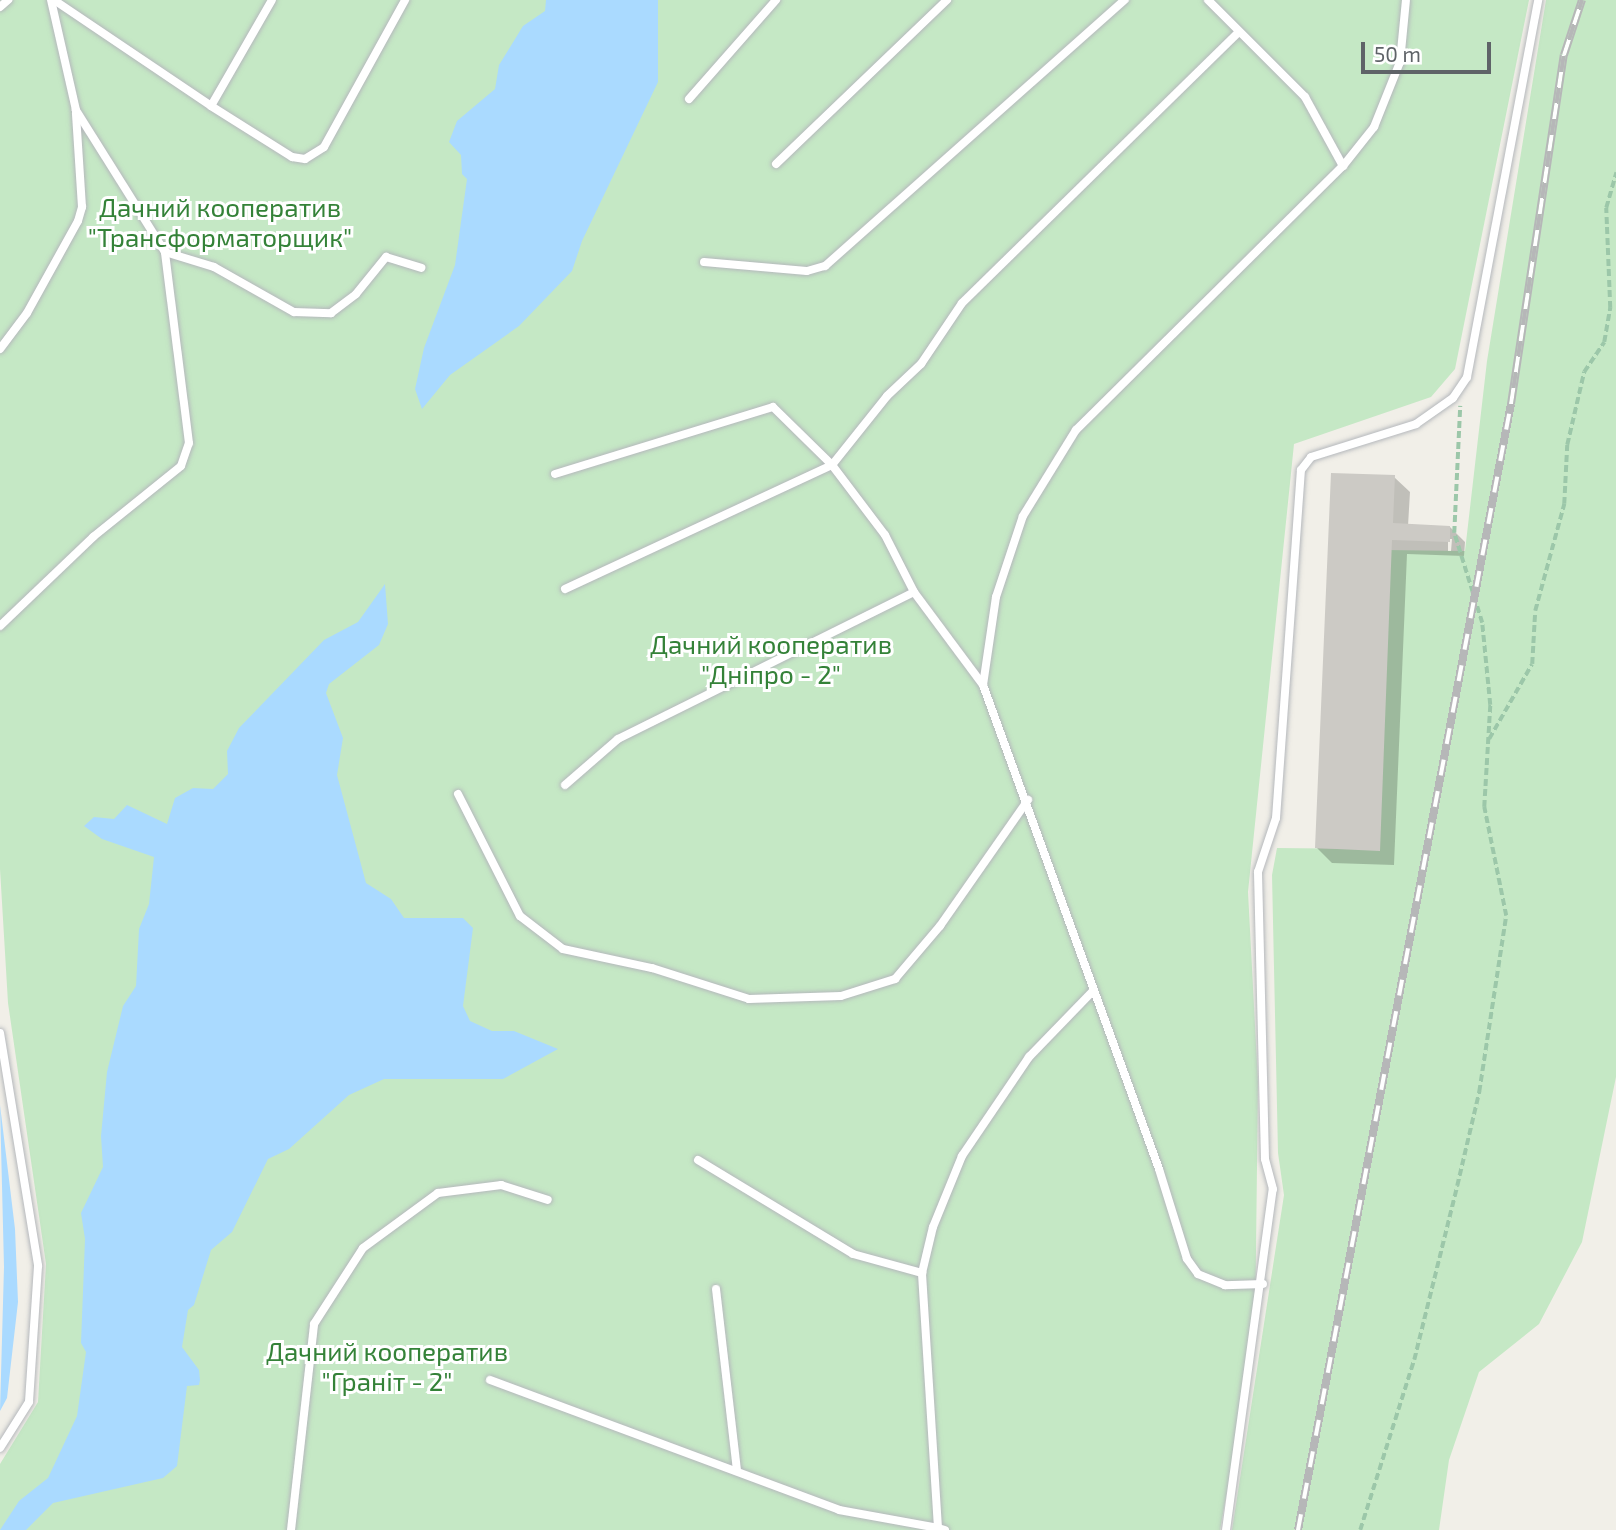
<!DOCTYPE html>
<html>
<head>
<meta charset="utf-8">
<style>
	body { margin:0 }
	#map { position:relative; width:1616px; height:1530px; overflow:hidden; background:#f1efe8; font-family:"Exo 2",sans-serif }
	div>[style] { position:absolute }
	[style*='--x'] { left:calc(var(--x)*1px); top:calc(var(--y)*1px); width:calc(var(--w)*1px); rotate:calc(var(--a)*1deg) }
	.green>* { inset:0; background:#c5e8c5 }
	.water>* { inset:0; background:#aadaff }
	.shadow>* { inset:0; background:#0003 }
	.building>* { inset:0; background:#cccac5 }
	.path>* { height:3.5px; margin-top:-1.75px; transform-origin:0; background:repeating-linear-gradient(90deg,#9cc7a9 0 7px,transparent 0 10.5px) }
	.roads { filter:drop-shadow(0 0 2px #b5b8bc) drop-shadow(0 0 2px #b5b8bc) }
	.service>* { height:8px; margin:-4px; padding:0 4px; transform-origin:4px; border-radius:4px; background:#fff }
	.rail>* { height:8px; margin-top:-4px; transform-origin:0; background:repeating-linear-gradient(90deg,#fff 0 16px,#b6b7b8 0 32px); box-sizing:border-box; border-block:2px solid #b6b7b8 }
	span { translate:-50% -50%; white-space:nowrap; text-align:center; line-height:1.15; -webkit-text-stroke:6px #fff; paint-order:stroke }
	.park-label { font-size:26px; color:#348238 }
	.scale { position:absolute; left:1361px; top:42px; width:130px; height:32px; box-sizing:border-box; border:4px solid #5f6368; border-top:0; padding-left:9px; font-size:21px; line-height:24px; white-space:nowrap; color:#5f6368; -webkit-text-stroke:5px #fff; paint-order:stroke }
</style>
</head>
<body>
<div id="map">
	<div class="green">
		<div style="clip-path:polygon(0 0,1529px 0,1455px 369px,1431px 397px,1294px 444px,1248px 892px,1258px 1082px,1255px 1336px,1220px 1530px,0 1530px,0 1464px,38px 1402px,46px 1264px,8px 1003px,0 869px)"></div>
		<div style="clip-path:polygon(1546px 0,1616px 0,1616px 1077px,1582px 1242px,1539px 1324px,1479px 1372px,1449px 1460px,1439px 1530px,1232px 1530px,1284px 1195px,1278px 1153px,1272px 875px,1277px 848px,1373px 849px,1385px 550px,1465px 551px,1487px 361px)"></div>
	</div>
	<div class="water">
		<div style="clip-path:polygon(546px 0,658px 0,658px 82px,582px 241px,572px 271px,519px 326px,450px 375px,422px 409px,415px 389px,424px 348px,455px 265px,467px 179px,462px 174px,461px 155px,449px 142px,457px 121px,495px 89px,499px 65px,523px 26px,545px 11px)"></div>
		<div style="clip-path:polygon(385px 584px,388px 624px,379px 645px,329px 684px,326px 693px,343px 738px,337px 775px,366px 883px,391px 899px,404px 918px,463px 918px,473px 928px,463px 1006px,470px 1021px,492px 1031px,514px 1031px,558px 1049px,503px 1079px,384px 1079px,349px 1095px,289px 1149px,268px 1159px,232px 1232px,211px 1250px,194px 1305px,188px 1310px,182px 1347px,199px 1370px,200px 1380px,199px 1385px,187px 1386px,177px 1466px,163px 1478px,53px 1503px,26px 1530px,0 1530px,19px 1501px,48px 1478px,77px 1416px,86px 1352px,81px 1343px,85px 1239px,81px 1213px,103px 1167px,101px 1136px,107px 1072px,123px 1006px,136px 986px,139px 929px,149px 904px,154px 857px,102px 839px,84px 826px,94px 817px,114px 819px,127px 805px,167px 824px,175px 798px,193px 788px,213px 789px,228px 774px,227px 751px,239px 728px,324px 640px,358px 622px)"></div>
		<div style="clip-path:polygon(0 1105px,15px 1229px,18px 1302px,7px 1398px,0 1411px,4px 1267px)"></div>
	</div>
	<div class="shadow">
		<div style="clip-path:polygon(evenodd,1394px 477px,1410px 492px,1408px 526px,1450px 527px,1465px 542px,1464px 556px,1407px 554px,1394px 865px,1332px 863px,1317px 848px,1394px 477px,1448px 539px,1452px 539px,1451px 551px,1448px 551px,1448px 539px)"></div>
	</div>
	<div class="building">
		<div style="clip-path:polygon(1331px 473px,1395px 475px,1393px 523px,1450px 526px,1450px 542px,1392px 540px,1380px 851px,1315px 848px)"></div>
	</div>
	<div class="path">
		<div style="--x:1489;--y:739;--w:86;--a:-60.2"></div>
		<div style="--x:1532;--y:664;--w:53;--a:-86.8"></div>
		<div style="--x:1535;--y:611;--w:111;--a:-74.8"></div>
		<div style="--x:1564;--y:504;--w:59;--a:-87.1"></div>
		<div style="--x:1567;--y:445;--w:75;--a:-76.9"></div>
		<div style="--x:1584;--y:372;--w:36;--a:-56"></div>
		<div style="--x:1604;--y:342;--w:35;--a:-80"></div>
		<div style="--x:1610;--y:308;--w:100;--a:-92.3"></div>
		<div style="--x:1606;--y:208;--w:37;--a:-74"></div>
		<div style="--x:1360;--y:1530;--w:178;--a:-72.4"></div>
		<div style="--x:1414;--y:1360;--w:179;--a:-76.1"></div>
		<div style="--x:1457;--y:1186;--w:97;--a:-76.8"></div>
		<div style="--x:1479;--y:1092;--w:178;--a:-81.3"></div>
		<div style="--x:1506;--y:916;--w:111;--a:-101.4"></div>
		<div style="--x:1484;--y:807;--w:102;--a:-86.6"></div>
		<div style="--x:1490;--y:705;--w:82;--a:-95.6"></div>
		<div style="--x:1482;--y:623;--w:94;--a:-107.3"></div>
		<div style="--x:1454;--y:533;--w:127;--a:-87.3"></div>
	</div>
	<div class="roads">
		<div class="service">
			<div style="--x:54;--y:0;--w:189;--a:34"></div>
			<div style="--x:211;--y:106;--w:96;--a:32.2"></div>
			<div style="--x:292;--y:157;--w:13;--a:9"></div>
			<div style="--x:305;--y:159;--w:22;--a:-32"></div>
			<div style="--x:324;--y:147;--w:168;--a:-61.1"></div>
			<div style="--x:1208;--y:0;--w:137;--a:45"></div>
			<div style="--x:1305;--y:97;--w:79;--a:61.2"></div>
			<div style="--x:0;--y:7;--w:11;--a:-41"></div>
			<div style="--x:689;--y:99;--w:132;--a:-48.7"></div>
			<div style="--x:211;--y:106;--w:122;--a:-60.1"></div>
			<div style="--x:776;--y:164;--w:237;--a:-43.8"></div>
			<div style="--x:165;--y:252;--w:51;--a:17"></div>
			<div style="--x:214;--y:267;--w:92;--a:29.4"></div>
			<div style="--x:294;--y:312;--w:37;--a:2"></div>
			<div style="--x:331;--y:313;--w:31;--a:-37"></div>
			<div style="--x:356;--y:294;--w:48;--a:-51"></div>
			<div style="--x:386;--y:257;--w:37;--a:17"></div>
			<div style="--x:704;--y:262;--w:103;--a:5"></div>
			<div style="--x:807;--y:271;--w:19;--a:-16"></div>
			<div style="--x:825;--y:266;--w:401;--a:-41.6"></div>
			<div style="--x:0;--y:349;--w:45;--a:-53.1"></div>
			<div style="--x:27;--y:313;--w:105;--a:-61"></div>
			<div style="--x:78;--y:221;--w:15;--a:-74"></div>
			<div style="--x:82;--y:207;--w:94;--a:-93.7"></div>
			<div style="--x:555;--y:474;--w:228;--a:-17.1"></div>
			<div style="--x:773;--y:407;--w:83;--a:44.5"></div>
			<div style="--x:832;--y:465;--w:88;--a:52.9"></div>
			<div style="--x:885;--y:535;--w:64;--a:63"></div>
			<div style="--x:914;--y:592;--w:116;--a:53.4"></div>
			<div style="--x:565;--y:589;--w:294;--a:-24.9"></div>
			<div style="--x:832;--y:465;--w:88;--a:-51.4"></div>
			<div style="--x:887;--y:396;--w:47;--a:-43.3"></div>
			<div style="--x:921;--y:364;--w:73;--a:-56.1"></div>
			<div style="--x:962;--y:303;--w:385;--a:-44.4"></div>
			<div style="--x:0;--y:626;--w:129;--a:-43.7"></div>
			<div style="--x:93;--y:537;--w:113;--a:-38.9"></div>
			<div style="--x:181;--y:466;--w:24;--a:-71"></div>
			<div style="--x:189;--y:443;--w:193;--a:-97.2"></div>
			<div style="--x:165;--y:252;--w:168;--a:-122.1"></div>
			<div style="--x:76;--y:110;--w:113;--a:-102.8"></div>
			<div style="--x:565;--y:785;--w:70;--a:-41"></div>
			<div style="--x:618;--y:739;--w:330;--a:-26.4"></div>
			<div style="--x:458;--y:794;--w:137;--a:63.1"></div>
			<div style="--x:520;--y:916;--w:54;--a:37.5"></div>
			<div style="--x:563;--y:949;--w:91;--a:12.1"></div>
			<div style="--x:652;--y:968;--w:102;--a:17.7"></div>
			<div style="--x:749;--y:999;--w:92;--a:-1.9"></div>
			<div style="--x:841;--y:996;--w:57;--a:-17.5"></div>
			<div style="--x:895;--y:979;--w:70;--a:-49.7"></div>
			<div style="--x:940;--y:926;--w:154;--a:-55.1"></div>
			<div style="--x:0;--y:1033;--w:236;--a:80.7"></div>
			<div style="--x:38;--y:1266;--w:136;--a:93.8"></div>
			<div style="--x:29;--y:1402;--w:54;--a:122.2"></div>
			<div style="--x:698;--y:1160;--w:181;--a:31.2"></div>
			<div style="--x:853;--y:1254;--w:72;--a:15.4"></div>
			<div style="--x:1263;--y:1284;--w:38;--a:178"></div>
			<div style="--x:1225;--y:1285;--w:29;--a:-158"></div>
			<div style="--x:1198;--y:1274;--w:19;--a:-126"></div>
			<div style="--x:1187;--y:1259;--w:94;--a:-107.3"></div>
			<div style="--x:1159;--y:1169;--w:515;--a:-109.98"></div>
			<div style="--x:983;--y:685;--w:89;--a:-81.6"></div>
			<div style="--x:996;--y:597;--w:85;--a:-71.6"></div>
			<div style="--x:1023;--y:516;--w:101;--a:-58.4"></div>
			<div style="--x:1076;--y:430;--w:375;--a:-44.7"></div>
			<div style="--x:1343;--y:166;--w:50;--a:-51.5"></div>
			<div style="--x:1374;--y:127;--w:70;--a:-68.2"></div>
			<div style="--x:1400;--y:62;--w:62;--a:-84.5"></div>
			<div style="--x:716;--y:1289;--w:183;--a:83.4"></div>
			<div style="--x:490;--y:1380;--w:372;--a:20.4"></div>
			<div style="--x:839;--y:1510;--w:101;--a:10.3"></div>
			<div style="--x:291;--y:1530;--w:207;--a:-83.6"></div>
			<div style="--x:314;--y:1324;--w:90;--a:-57.2"></div>
			<div style="--x:363;--y:1248;--w:93;--a:-36.3"></div>
			<div style="--x:438;--y:1193;--w:64;--a:-7.2"></div>
			<div style="--x:501;--y:1185;--w:49;--a:17.7"></div>
			<div style="--x:945;--y:1530;--w:7;--a:-164"></div>
			<div style="--x:938;--y:1528;--w:256;--a:-93.6"></div>
			<div style="--x:922;--y:1273;--w:47;--a:-76.6"></div>
			<div style="--x:933;--y:1227;--w:77;--a:-67.8"></div>
			<div style="--x:962;--y:1156;--w:120;--a:-55.9"></div>
			<div style="--x:1029;--y:1057;--w:92;--a:-45.9"></div>
			<div style="--x:1226;--y:1530;--w:344;--a:-82.2"></div>
			<div style="--x:1273;--y:1189;--w:31;--a:-105"></div>
			<div style="--x:1265;--y:1159;--w:287;--a:-91.4"></div>
			<div style="--x:1258;--y:872;--w:57;--a:-71.6"></div>
			<div style="--x:1276;--y:818;--w:349;--a:-85.9"></div>
			<div style="--x:1301;--y:470;--w:16;--a:-52"></div>
			<div style="--x:1311;--y:457;--w:110;--a:-17.4"></div>
			<div style="--x:1416;--y:424;--w:45;--a:-35.1"></div>
			<div style="--x:1453;--y:398;--w:25;--a:-56"></div>
			<div style="--x:1467;--y:377;--w:384;--a:-79.3"></div>
		</div>
	</div>
	<div class="rail">
		<div style="--x:1298;--y:1530;--w:1146;--a:-79.29"></div>
		<div style="--x:1511;--y:404;--w:353;--a:-81.4"></div>
		<div style="--x:1564;--y:55;--w:58;--a:-71.9"></div>
	</div>
	<div class="park-label">
		<span style="left:220px;top:222px">Дачний кооператив<br>"Трансформаторщик"</span>
		<span style="left:771px;top:659px">Дачний кооператив<br>"Дніпро - 2"</span>
		<span style="left:387px;top:1366px">Дачний кооператив<br>"Граніт - 2"</span>
	</div>
	<div class="scale">50 m</div>
</div>
</body>
</html>
